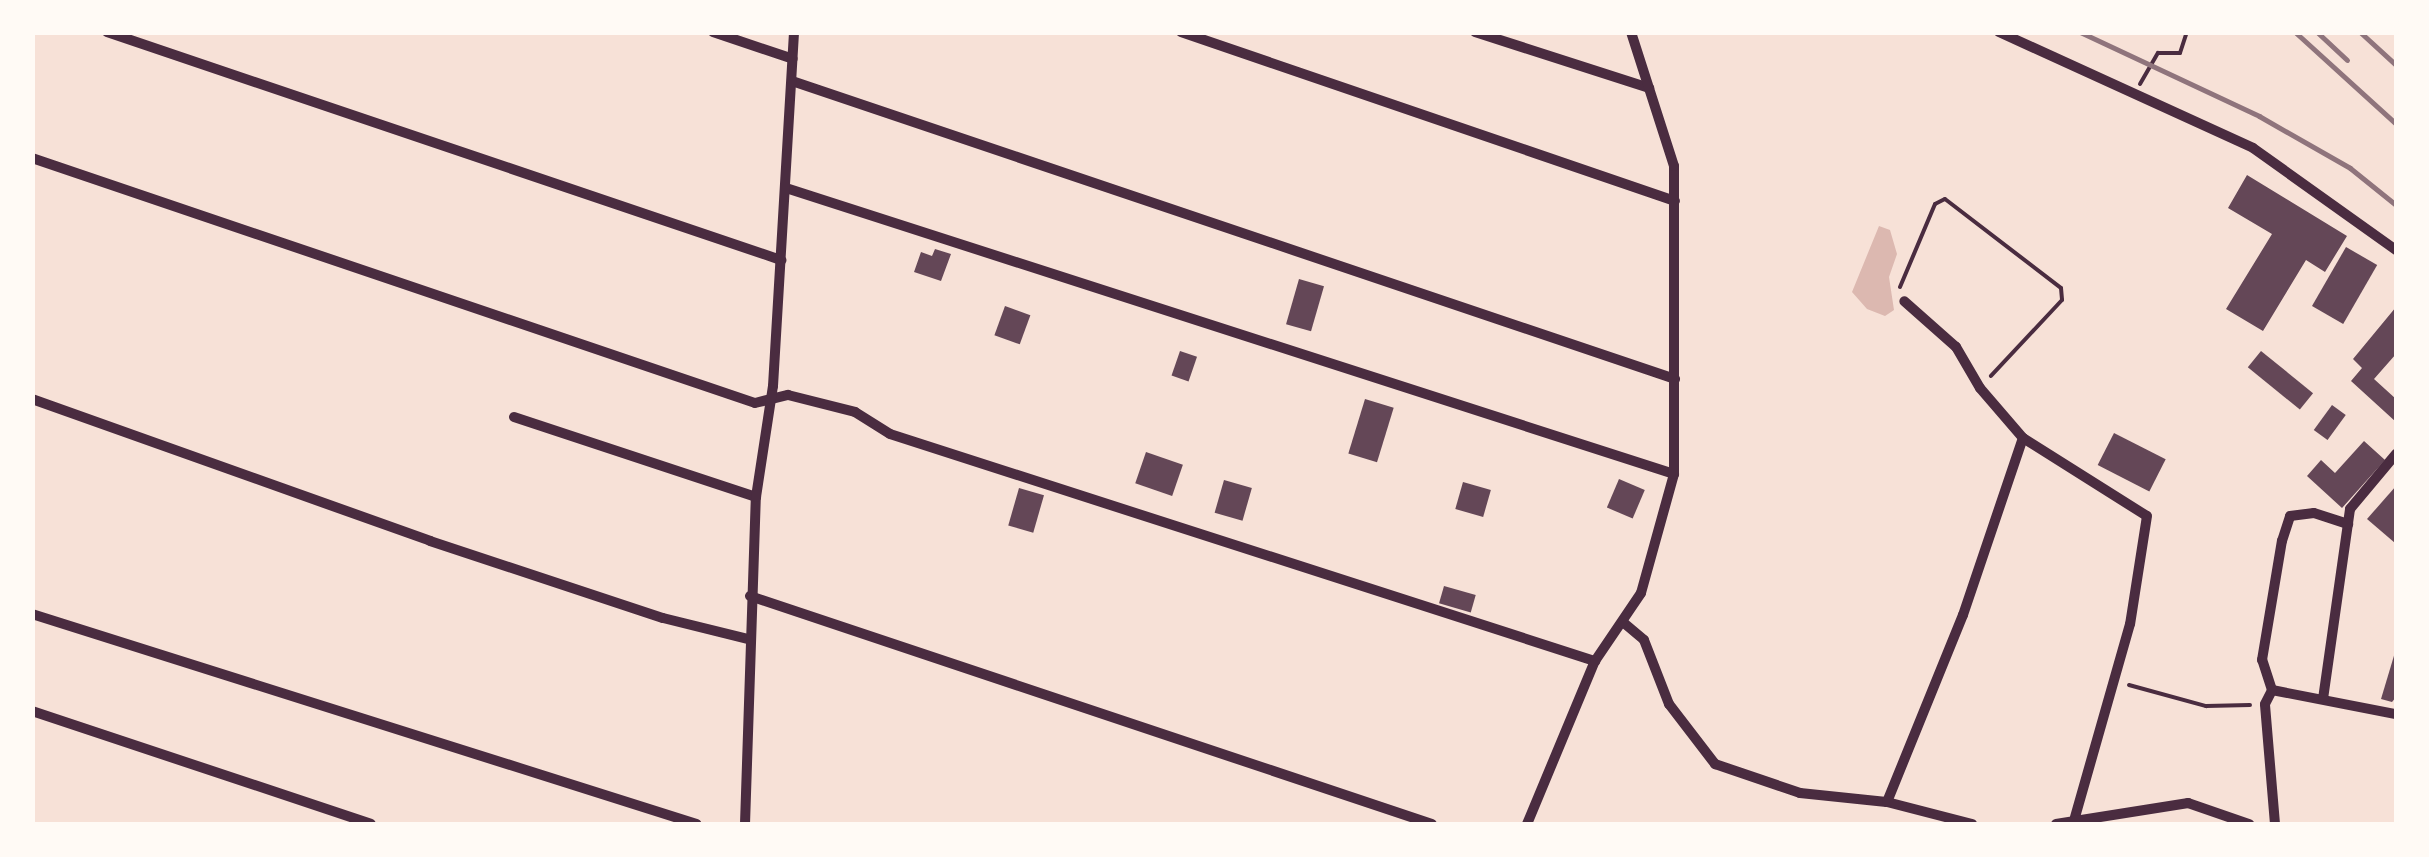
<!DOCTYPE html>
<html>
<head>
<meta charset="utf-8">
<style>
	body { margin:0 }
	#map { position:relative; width:2429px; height:857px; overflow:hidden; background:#f7e1d7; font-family:"IBM Plex Sans",sans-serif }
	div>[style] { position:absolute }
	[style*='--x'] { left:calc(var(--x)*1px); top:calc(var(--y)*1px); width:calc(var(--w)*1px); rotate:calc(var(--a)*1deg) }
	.water>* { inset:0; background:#dcb8b0 }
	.building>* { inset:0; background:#644757; transform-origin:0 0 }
	.path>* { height:4px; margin:-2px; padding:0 2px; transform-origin:2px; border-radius:2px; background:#4a2c40 }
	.minor>* { height:10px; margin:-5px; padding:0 5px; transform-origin:5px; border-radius:5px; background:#4a2c40 }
	.rail>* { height:5px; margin:-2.5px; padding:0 2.5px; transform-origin:2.5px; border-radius:2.5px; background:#8f747c }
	span { translate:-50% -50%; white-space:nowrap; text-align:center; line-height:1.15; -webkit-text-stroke:10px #fffaf5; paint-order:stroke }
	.frame { position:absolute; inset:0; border:35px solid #fffaf5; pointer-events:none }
</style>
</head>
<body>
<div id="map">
	<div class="water">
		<div style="clip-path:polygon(1879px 226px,1890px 230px,1897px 254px,1889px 277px,1894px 310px,1885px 316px,1867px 309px,1852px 292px)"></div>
	</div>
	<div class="building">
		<div style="clip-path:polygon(2247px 175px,2347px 236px,2325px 272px,2306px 260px,2263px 331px,2226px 309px,2272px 234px,2228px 208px)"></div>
		<div style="left:2346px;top:247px;width:36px;height:68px;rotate:30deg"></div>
		<div style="clip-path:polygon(935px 249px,951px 254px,941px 281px,914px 272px,921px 252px,932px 256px)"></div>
		<div style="left:1299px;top:279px;width:26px;height:47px;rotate:16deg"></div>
		<div style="left:1005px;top:306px;width:27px;height:31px;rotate:20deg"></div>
		<div style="clip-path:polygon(2396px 307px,2396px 354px,2374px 379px,2396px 399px,2396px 422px,2351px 381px,2362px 368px,2353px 359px)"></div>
		<div style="left:1180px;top:351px;width:18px;height:26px;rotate:19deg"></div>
		<div style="left:2261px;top:351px;width:67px;height:21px;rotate:39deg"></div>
		<div style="left:1365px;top:399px;width:30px;height:57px;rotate:17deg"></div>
		<div style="left:2332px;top:405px;width:17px;height:31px;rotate:36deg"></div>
		<div style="left:2114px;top:433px;width:58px;height:36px;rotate:27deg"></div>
		<div style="clip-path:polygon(2364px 441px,2385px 460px,2342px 508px,2307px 476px,2321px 460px,2335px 473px)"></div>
		<div style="left:1146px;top:452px;width:39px;height:33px;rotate:19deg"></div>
		<div style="left:1619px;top:479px;width:28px;height:31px;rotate:23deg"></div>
		<div style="left:1224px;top:480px;width:29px;height:34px;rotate:16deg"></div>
		<div style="left:1463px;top:482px;width:29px;height:28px;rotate:16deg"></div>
		<div style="clip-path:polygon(2396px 486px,2396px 541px,2395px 543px,2367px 519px)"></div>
		<div style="left:1019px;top:488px;width:26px;height:39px;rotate:16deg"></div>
		<div style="left:1444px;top:586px;width:33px;height:18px;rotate:16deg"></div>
		<div style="clip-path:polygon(2396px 649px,2396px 697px,2392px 702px,2381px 699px)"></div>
	</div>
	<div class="path">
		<div style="--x:2140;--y:84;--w:36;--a:-60"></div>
		<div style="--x:2158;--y:53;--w:22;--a:0"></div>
		<div style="--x:2180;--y:53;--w:22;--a:-72"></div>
		<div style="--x:1900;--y:287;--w:90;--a:-67.1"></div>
		<div style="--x:1935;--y:204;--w:11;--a:-27"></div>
		<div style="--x:1945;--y:199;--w:146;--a:37.5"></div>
		<div style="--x:2061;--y:288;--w:12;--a:85"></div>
		<div style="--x:2062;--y:300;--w:104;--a:133.1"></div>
		<div style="--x:2129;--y:685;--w:80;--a:15.3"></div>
		<div style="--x:2206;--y:706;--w:44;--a:-1.3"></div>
	</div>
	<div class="minor">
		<div style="--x:107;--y:32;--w:712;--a:18.69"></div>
		<div style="--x:713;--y:32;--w:84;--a:18.6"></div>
		<div style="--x:1181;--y:32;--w:522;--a:18.89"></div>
		<div style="--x:1475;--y:32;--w:183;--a:17.8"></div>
		<div style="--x:1999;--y:32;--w:279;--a:24.5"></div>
		<div style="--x:2253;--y:148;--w:176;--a:35.5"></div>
		<div style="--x:792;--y:81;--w:932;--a:18.65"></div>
		<div style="--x:32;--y:158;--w:763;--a:18.72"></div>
		<div style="--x:755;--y:403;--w:34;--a:-14"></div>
		<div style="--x:788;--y:395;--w:69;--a:14.2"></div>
		<div style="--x:855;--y:412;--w:41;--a:32.2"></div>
		<div style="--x:890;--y:434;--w:741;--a:17.85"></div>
		<div style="--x:786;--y:188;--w:933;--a:17.85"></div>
		<div style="--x:32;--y:399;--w:423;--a:19.6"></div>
		<div style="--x:430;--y:541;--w:245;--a:18.3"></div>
		<div style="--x:663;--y:618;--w:88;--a:13.9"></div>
		<div style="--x:514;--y:417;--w:255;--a:18.3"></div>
		<div style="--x:2023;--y:438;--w:146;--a:32.2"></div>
		<div style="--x:2147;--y:516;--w:109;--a:98.9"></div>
		<div style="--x:2130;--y:624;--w:201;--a:105.9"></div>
		<div style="--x:750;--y:596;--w:719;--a:18.49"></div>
		<div style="--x:32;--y:614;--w:697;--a:17.53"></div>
		<div style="--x:1624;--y:623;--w:26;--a:40"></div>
		<div style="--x:1644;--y:640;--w:69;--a:68.7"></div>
		<div style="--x:1669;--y:704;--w:76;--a:52.5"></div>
		<div style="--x:1715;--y:764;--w:90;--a:18.8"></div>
		<div style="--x:1800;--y:793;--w:87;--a:5.9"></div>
		<div style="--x:1887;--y:802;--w:88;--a:14.5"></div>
		<div style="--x:2272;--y:690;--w:126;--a:11"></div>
		<div style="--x:2323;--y:699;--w:192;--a:-81.9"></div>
		<div style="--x:2350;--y:509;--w:72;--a:-50.1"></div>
		<div style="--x:32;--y:711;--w:357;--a:18.4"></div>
		<div style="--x:1887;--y:802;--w:202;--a:-67.9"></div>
		<div style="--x:1963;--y:615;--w:187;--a:-71.3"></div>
		<div style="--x:2023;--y:438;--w:66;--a:-130.7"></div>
		<div style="--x:1980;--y:388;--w:48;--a:-120.3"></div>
		<div style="--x:1956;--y:347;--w:69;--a:-138.5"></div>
		<div style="--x:745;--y:824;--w:327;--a:-88.1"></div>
		<div style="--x:756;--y:497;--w:112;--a:-81.3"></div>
		<div style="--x:773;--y:386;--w:355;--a:-86.6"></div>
		<div style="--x:1527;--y:824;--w:177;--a:-67.4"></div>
		<div style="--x:1595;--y:661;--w:82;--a:-55.9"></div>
		<div style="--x:1641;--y:593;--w:123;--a:-74.5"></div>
		<div style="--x:1674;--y:474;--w:308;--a:-90"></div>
		<div style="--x:1674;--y:166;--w:141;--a:-107.8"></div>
		<div style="--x:2056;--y:824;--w:134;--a:-9"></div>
		<div style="--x:2188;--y:803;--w:65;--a:19"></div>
		<div style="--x:2275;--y:824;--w:120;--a:-94.8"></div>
		<div style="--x:2265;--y:704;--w:16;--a:-63"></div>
		<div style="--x:2272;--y:690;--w:32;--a:-108"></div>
		<div style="--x:2262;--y:660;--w:121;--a:-80.5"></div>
		<div style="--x:2282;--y:541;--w:26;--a:-72"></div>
		<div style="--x:2290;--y:516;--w:24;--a:-7"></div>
		<div style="--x:2314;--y:513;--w:36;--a:18"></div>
	</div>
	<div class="rail">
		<div style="--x:2080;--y:32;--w:198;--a:25.1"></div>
		<div style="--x:2259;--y:116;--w:105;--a:29.7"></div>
		<div style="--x:2350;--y:168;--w:59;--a:38.8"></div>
		<div style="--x:2295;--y:32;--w:137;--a:42.3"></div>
		<div style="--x:2317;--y:32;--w:41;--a:43"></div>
		<div style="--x:2360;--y:32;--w:49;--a:42.5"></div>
	</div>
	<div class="frame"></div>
</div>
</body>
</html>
